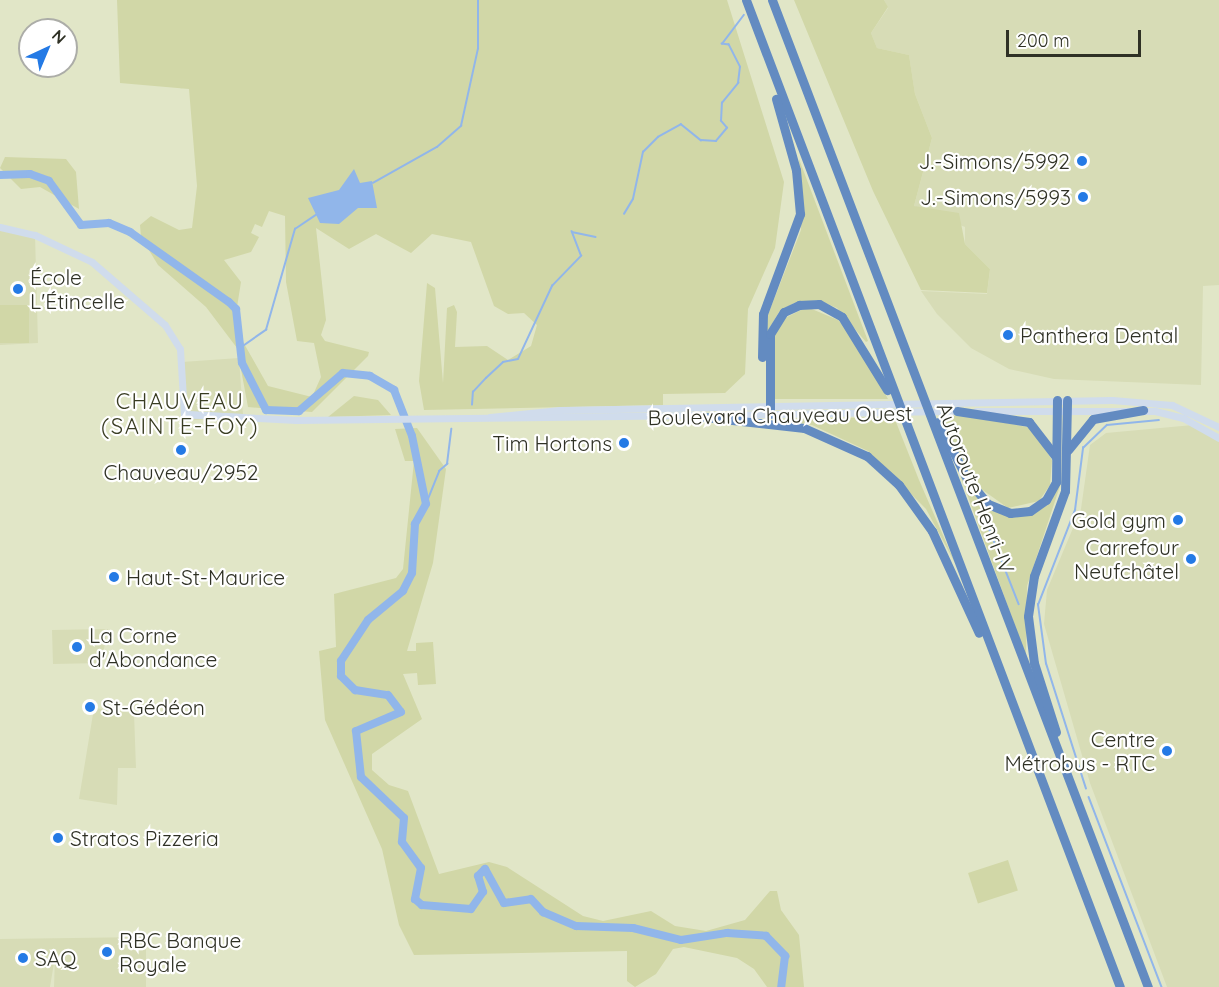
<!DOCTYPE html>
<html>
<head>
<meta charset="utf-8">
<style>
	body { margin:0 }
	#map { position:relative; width:1219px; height:987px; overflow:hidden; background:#e1e6c7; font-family:Quicksand,sans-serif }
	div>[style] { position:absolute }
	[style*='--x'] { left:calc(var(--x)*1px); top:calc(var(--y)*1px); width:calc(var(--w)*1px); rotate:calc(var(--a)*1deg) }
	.built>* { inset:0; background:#d7dcb6; transform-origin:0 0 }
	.green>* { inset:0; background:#d1d7a7; transform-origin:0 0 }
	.water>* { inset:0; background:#91b6ea }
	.stream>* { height:1.5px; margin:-0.75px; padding:0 0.75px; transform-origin:0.75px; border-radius:0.75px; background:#91b6ea }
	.river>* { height:8px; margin:-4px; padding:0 4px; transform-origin:4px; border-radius:4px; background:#91b6ea }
	.secondary>* { height:7px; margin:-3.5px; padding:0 3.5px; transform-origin:3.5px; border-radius:3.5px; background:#d0dcec }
	.motorway>* { height:9px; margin:-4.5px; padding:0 4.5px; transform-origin:4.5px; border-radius:4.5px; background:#638bc1 }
	.dots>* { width:16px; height:16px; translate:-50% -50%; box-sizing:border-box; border:3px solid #fff; border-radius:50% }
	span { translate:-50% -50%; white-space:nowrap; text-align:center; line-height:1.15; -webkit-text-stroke:4.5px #fff; paint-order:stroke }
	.poi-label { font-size:21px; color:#2f3125 }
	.right { translate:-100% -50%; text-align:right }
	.left { translate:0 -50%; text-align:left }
	.street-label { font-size:21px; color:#2f3125 }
	.neighbourhood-label { font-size:22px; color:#393c22; letter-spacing:1.5px }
	.north { position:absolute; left:18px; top:18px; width:60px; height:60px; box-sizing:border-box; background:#fff; border:2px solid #acada8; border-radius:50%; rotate:44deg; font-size:16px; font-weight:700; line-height:24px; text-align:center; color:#2f3125 }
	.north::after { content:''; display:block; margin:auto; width:21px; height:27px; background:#247ae5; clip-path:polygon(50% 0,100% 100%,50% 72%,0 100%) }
	.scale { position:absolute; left:1006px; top:30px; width:135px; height:27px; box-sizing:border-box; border:3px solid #2f3125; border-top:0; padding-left:8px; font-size:18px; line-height:21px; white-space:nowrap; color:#2f3125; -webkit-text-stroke:4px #fff; paint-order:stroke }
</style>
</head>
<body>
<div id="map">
	<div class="built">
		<div style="clip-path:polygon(884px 0,1219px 0,1219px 285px,1203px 286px,1201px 385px,1054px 379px,1009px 369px,971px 348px,937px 314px,921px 291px,987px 294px,990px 269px,965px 244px,965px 227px,914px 206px,932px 138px,915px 94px,909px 55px,877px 48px,871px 33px,888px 8px)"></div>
		<div style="clip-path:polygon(0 227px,35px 235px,38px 343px,0 345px)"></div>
		<div style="left:239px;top:358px;width:59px;height:57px;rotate:86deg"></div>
		<div style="clip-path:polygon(1193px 425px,1219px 442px,1219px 987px,1167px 987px,1090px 783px,1044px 624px,1047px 590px,1081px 509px,1090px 445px,1106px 433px)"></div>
		<div style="clip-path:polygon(108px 629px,101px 663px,53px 664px,52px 630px)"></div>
		<div style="clip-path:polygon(94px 708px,134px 713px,136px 768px,118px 768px,117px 805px,79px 799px)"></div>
		<div style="clip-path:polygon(146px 937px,146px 987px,54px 987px,55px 957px,50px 987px,0 987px,0 939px)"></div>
	</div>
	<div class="green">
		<div style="clip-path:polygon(evenodd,117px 0,727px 0,784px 182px,775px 248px,748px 309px,745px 374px,725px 393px,663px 394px,663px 405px,424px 410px,419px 381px,427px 283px,435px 288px,443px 383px,447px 308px,454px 305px,457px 312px,455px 347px,487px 346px,508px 360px,531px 346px,537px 325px,524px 313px,508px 314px,494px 306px,471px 242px,432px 234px,411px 253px,376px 234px,349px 249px,316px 228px,326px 320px,321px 335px,325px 341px,369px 352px,368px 356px,312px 412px,248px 407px,237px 348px,206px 307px,158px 265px,141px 237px,140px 225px,151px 216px,179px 230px,192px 228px,197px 186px,189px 89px,120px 83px,117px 0,269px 211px,285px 216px,286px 282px,297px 341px,314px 343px,321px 377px,312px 397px,268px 386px,234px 326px,241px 282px,224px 260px,251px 252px,259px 237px,251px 233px,255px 224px,262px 227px,269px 211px)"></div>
		<div style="clip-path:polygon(794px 0,884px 0,888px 7px,871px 33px,877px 48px,909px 55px,915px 94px,932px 138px,914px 206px,959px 213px,965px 244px,990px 269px,987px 293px,921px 290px,873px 191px)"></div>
		<div style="clip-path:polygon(5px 157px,66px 159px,76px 172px,79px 209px,40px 187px,21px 189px,0 168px)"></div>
		<div style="clip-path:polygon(799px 159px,868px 341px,866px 342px,837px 308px,818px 300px,794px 303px,779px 312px,767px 332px,764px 325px,801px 230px)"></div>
		<div style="left:0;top:305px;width:29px;height:38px"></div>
		<div style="clip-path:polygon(807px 307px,838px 320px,853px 335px,888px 399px,775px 399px,772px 337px,785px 318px)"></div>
		<div style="clip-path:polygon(354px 396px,378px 400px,391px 415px,328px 417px)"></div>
		<div style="clip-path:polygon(965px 415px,1032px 428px,1052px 460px,1050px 485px,1039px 501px,1008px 508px,977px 486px,939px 417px)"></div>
		<div style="clip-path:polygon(894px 417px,919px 480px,956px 565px,926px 509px,868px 451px,812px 425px,771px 419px)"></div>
		<div style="clip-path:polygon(417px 428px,446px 469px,433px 563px,407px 651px,416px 651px,416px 643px,433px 642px,436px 684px,418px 685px,417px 673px,403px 674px,422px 719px,372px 754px,372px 770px,389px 785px,408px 791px,439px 874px,489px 862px,507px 867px,583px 916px,603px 921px,651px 911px,675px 926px,706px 931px,745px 920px,770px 891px,777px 891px,781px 910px,799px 935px,804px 987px,767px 987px,754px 969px,737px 958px,684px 947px,673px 949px,656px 974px,635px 987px,627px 981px,627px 951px,414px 955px,399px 925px,382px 849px,325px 720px,319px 651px,336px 647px,334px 594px,396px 578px,403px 569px,414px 461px,405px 461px,395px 429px)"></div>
		<div style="clip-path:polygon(959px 472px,984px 502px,1029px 514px,1062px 480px,1027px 586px,1026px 656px)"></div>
		<div style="left:1008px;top:860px;width:32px;height:42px;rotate:72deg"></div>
	</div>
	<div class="water">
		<div style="clip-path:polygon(354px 169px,360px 183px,372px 181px,377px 208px,358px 208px,339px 224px,320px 223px,308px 198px,339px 190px)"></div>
	</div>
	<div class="stream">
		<div style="--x:373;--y:183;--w:73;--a:-29.4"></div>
		<div style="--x:437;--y:147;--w:32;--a:-41"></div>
		<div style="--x:461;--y:126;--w:79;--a:-77.6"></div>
		<div style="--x:478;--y:49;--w:49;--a:-90"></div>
		<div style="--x:624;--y:214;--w:17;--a:-59"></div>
		<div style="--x:633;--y:199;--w:48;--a:-78"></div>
		<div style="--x:643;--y:152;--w:21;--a:-45"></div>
		<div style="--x:658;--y:137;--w:26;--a:-29"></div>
		<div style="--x:681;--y:124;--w:26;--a:39"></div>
		<div style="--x:701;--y:140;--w:15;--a:4"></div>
		<div style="--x:716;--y:141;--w:17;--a:-50"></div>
		<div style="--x:727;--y:128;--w:9;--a:-131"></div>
		<div style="--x:721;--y:121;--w:18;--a:-87"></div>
		<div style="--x:722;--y:103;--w:26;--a:-51"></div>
		<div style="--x:738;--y:83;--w:16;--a:-83"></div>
		<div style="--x:740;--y:67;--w:25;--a:-117"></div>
		<div style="--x:729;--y:45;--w:7;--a:-172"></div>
		<div style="--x:722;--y:44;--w:36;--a:-53"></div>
		<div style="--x:240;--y:348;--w:32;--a:-35"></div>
		<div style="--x:266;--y:330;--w:105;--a:-74"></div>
		<div style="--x:295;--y:229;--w:27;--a:-34"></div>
		<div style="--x:472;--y:405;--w:13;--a:-86"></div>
		<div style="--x:473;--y:392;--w:19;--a:-47"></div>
		<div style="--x:486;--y:378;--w:23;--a:-43"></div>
		<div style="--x:503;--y:362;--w:15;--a:-11"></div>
		<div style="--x:518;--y:359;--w:81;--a:-65"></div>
		<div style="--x:552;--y:286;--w:42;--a:-46"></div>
		<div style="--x:581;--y:256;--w:26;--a:-111"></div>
		<div style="--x:572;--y:232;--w:24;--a:12"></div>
		<div style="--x:426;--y:504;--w:35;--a:-68"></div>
		<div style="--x:439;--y:471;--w:11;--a:-41"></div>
		<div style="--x:447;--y:464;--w:35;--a:-83"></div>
		<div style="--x:982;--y:510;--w:101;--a:68.5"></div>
		<div style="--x:1086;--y:789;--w:131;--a:-107.7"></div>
		<div style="--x:1046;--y:664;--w:60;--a:-97.7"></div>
		<div style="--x:1038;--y:605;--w:102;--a:-68.7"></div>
		<div style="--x:1075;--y:510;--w:63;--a:-82.6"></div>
		<div style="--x:1083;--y:448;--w:33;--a:-44"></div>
		<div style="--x:1107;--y:425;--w:52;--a:-5.5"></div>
		<div style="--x:1089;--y:797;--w:204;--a:69"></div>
	</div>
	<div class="river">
		<div style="--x:0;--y:175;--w:30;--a:-2"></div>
		<div style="--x:30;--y:174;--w:20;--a:20"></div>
		<div style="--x:49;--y:181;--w:54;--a:54"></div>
		<div style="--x:81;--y:225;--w:28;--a:-4"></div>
		<div style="--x:109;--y:223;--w:23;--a:23"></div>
		<div style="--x:130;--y:232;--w:121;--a:35.3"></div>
		<div style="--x:229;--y:302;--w:10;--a:45"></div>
		<div style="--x:236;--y:309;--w:54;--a:83.7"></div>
		<div style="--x:242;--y:363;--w:53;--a:62.9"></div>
		<div style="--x:266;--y:410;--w:33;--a:2"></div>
		<div style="--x:299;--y:411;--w:58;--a:-40.8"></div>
		<div style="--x:343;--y:373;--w:27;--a:6"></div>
		<div style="--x:370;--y:376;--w:28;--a:30"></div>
		<div style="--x:394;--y:390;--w:49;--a:68.6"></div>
		<div style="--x:412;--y:436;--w:69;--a:78.4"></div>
		<div style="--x:426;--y:504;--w:23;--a:119"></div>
		<div style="--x:415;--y:524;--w:49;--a:93.5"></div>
		<div style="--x:412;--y:573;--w:20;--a:117"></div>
		<div style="--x:403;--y:591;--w:45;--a:140.4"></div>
		<div style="--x:368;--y:620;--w:49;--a:123.4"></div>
		<div style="--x:341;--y:661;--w:15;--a:90"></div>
		<div style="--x:341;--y:676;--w:20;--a:45"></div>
		<div style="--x:355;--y:690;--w:33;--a:9"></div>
		<div style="--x:388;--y:695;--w:21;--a:53"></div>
		<div style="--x:401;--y:712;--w:49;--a:157.1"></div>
		<div style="--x:356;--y:731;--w:46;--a:83.8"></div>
		<div style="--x:361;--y:777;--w:59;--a:43.6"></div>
		<div style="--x:404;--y:818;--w:24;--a:95"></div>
		<div style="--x:402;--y:842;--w:32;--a:54"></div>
		<div style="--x:421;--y:868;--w:32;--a:101"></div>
		<div style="--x:415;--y:899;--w:9;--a:41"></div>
		<div style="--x:422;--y:905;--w:49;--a:4.7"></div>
		<div style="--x:471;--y:909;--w:21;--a:-55"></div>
		<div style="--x:483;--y:892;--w:17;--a:-107"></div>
		<div style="--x:478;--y:876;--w:10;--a:-45"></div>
		<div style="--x:485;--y:869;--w:39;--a:61"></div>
		<div style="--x:504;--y:903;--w:27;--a:-8"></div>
		<div style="--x:531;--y:899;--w:18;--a:47"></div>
		<div style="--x:543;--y:912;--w:36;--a:23"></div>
		<div style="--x:576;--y:926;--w:57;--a:2"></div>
		<div style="--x:633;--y:928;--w:49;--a:14"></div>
		<div style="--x:681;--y:940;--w:47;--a:-8.7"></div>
		<div style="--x:727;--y:933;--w:39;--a:4"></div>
		<div style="--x:766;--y:936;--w:28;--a:46"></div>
		<div style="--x:785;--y:956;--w:31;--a:97"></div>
	</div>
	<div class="secondary">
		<div style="--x:0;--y:227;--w:36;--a:13"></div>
		<div style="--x:35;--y:235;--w:63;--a:25.3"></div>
		<div style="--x:92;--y:262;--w:96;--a:40.8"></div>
		<div style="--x:165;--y:325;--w:28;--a:58"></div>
		<div style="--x:180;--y:349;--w:65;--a:86.5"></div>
		<div style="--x:976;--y:411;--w:179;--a:0"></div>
		<div style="--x:1155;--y:411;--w:29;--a:14"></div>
		<div style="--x:1183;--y:418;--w:41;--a:29.1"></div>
		<div style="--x:184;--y:414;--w:112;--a:3.1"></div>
		<div style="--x:296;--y:420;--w:402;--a:-0.7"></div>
		<div style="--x:184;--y:414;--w:59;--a:2.9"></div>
		<div style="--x:718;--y:415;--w:241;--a:-1"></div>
		<div style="--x:490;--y:417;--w:70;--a:-5.7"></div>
		<div style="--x:560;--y:410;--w:552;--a:-1.04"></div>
		<div style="--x:1112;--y:400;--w:60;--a:4.8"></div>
		<div style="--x:1172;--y:405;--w:52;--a:25.1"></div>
	</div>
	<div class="motorway">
		<div style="--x:746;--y:0;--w:1055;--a:69.25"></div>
		<div style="--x:772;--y:0;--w:1056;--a:69.15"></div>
		<div style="--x:762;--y:357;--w:43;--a:-88.7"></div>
		<div style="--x:763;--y:314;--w:107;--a:-69.7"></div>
		<div style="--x:800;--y:214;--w:44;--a:-95.2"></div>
		<div style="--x:796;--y:170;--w:74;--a:-105.7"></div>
		<div style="--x:957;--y:411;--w:73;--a:8.7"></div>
		<div style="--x:1029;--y:422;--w:44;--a:52.4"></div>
		<div style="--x:770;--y:414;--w:80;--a:-90"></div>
		<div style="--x:770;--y:334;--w:26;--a:-58"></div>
		<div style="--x:784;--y:312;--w:17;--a:-25"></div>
		<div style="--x:799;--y:305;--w:20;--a:-3"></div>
		<div style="--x:819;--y:304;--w:26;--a:29"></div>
		<div style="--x:842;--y:317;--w:86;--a:58.3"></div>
		<div style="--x:696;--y:416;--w:109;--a:6.3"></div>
		<div style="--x:804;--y:428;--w:69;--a:24"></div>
		<div style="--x:867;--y:456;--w:43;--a:42.2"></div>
		<div style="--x:899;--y:485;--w:57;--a:54.3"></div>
		<div style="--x:932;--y:531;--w:112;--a:65.3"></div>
		<div style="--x:938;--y:422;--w:64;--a:63"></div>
		<div style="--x:967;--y:479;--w:33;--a:50"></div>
		<div style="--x:988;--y:504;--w:24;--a:22"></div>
		<div style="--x:1010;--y:513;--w:20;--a:-6"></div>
		<div style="--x:1030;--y:511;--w:19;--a:-35"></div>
		<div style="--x:1046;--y:500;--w:21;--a:-61"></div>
		<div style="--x:1056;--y:482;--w:82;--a:-89.3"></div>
		<div style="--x:1068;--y:450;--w:40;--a:-51"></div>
		<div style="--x:1093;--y:419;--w:51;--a:-10.2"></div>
		<div style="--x:1056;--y:732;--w:72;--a:-107.7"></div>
		<div style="--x:1034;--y:663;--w:47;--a:-97.3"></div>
		<div style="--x:1028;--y:616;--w:40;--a:-81.5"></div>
		<div style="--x:1034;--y:576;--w:90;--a:-70"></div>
		<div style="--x:1065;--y:491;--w:91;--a:-88.7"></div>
	</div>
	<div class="dots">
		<div style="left:1082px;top:161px;background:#247ae5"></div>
		<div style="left:1083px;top:197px;background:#247ae5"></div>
		<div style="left:18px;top:289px;background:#247ae5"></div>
		<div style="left:1008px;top:335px;background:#247ae5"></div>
		<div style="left:624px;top:443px;background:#247ae5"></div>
		<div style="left:181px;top:450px;background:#247ae5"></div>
		<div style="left:1178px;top:520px;background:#247ae5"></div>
		<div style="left:1191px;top:559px;background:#247ae5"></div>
		<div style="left:114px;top:577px;background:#247ae5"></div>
		<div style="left:77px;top:647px;background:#247ae5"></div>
		<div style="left:90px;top:707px;background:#247ae5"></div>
		<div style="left:1167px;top:751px;background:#247ae5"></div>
		<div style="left:58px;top:838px;background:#247ae5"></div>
		<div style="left:107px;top:952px;background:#247ae5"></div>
		<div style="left:23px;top:958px;background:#247ae5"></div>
	</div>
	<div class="poi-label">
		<span class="right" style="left:1070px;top:161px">J.-Simons/5992</span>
		<span class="right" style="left:1071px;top:197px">J.-Simons/5993</span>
		<span class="left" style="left:30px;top:289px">École<br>L'Étincelle</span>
		<span class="left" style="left:1020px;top:335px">Panthera Dental</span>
		<span class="right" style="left:612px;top:443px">Tim Hortons</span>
		<span style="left:181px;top:472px">Chauveau/2952</span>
		<span class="right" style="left:1166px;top:520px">Gold gym</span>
		<span class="right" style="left:1179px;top:559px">Carrefour<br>Neufchâtel</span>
		<span class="left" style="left:126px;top:577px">Haut-St-Maurice</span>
		<span class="left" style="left:89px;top:647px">La Corne<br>d'Abondance</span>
		<span class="left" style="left:102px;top:707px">St-Gédéon</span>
		<span class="right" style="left:1155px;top:751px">Centre<br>Métrobus - RTC</span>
		<span class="left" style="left:70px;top:838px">Stratos Pizzeria</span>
		<span class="left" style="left:119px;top:952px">RBC Banque<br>Royale</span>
		<span class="left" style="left:35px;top:958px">SAQ</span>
	</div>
	<div class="street-label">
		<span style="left:780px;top:415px;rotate:-1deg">Boulevard Chauveau Ouest</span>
		<span style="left:976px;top:488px;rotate:69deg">Autoroute Henri-IV</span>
	</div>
	<div class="neighbourhood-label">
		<span style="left:180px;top:414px">CHAUVEAU<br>(SAINTE-FOY)</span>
	</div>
	<div class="north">N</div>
	<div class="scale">200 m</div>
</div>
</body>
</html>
